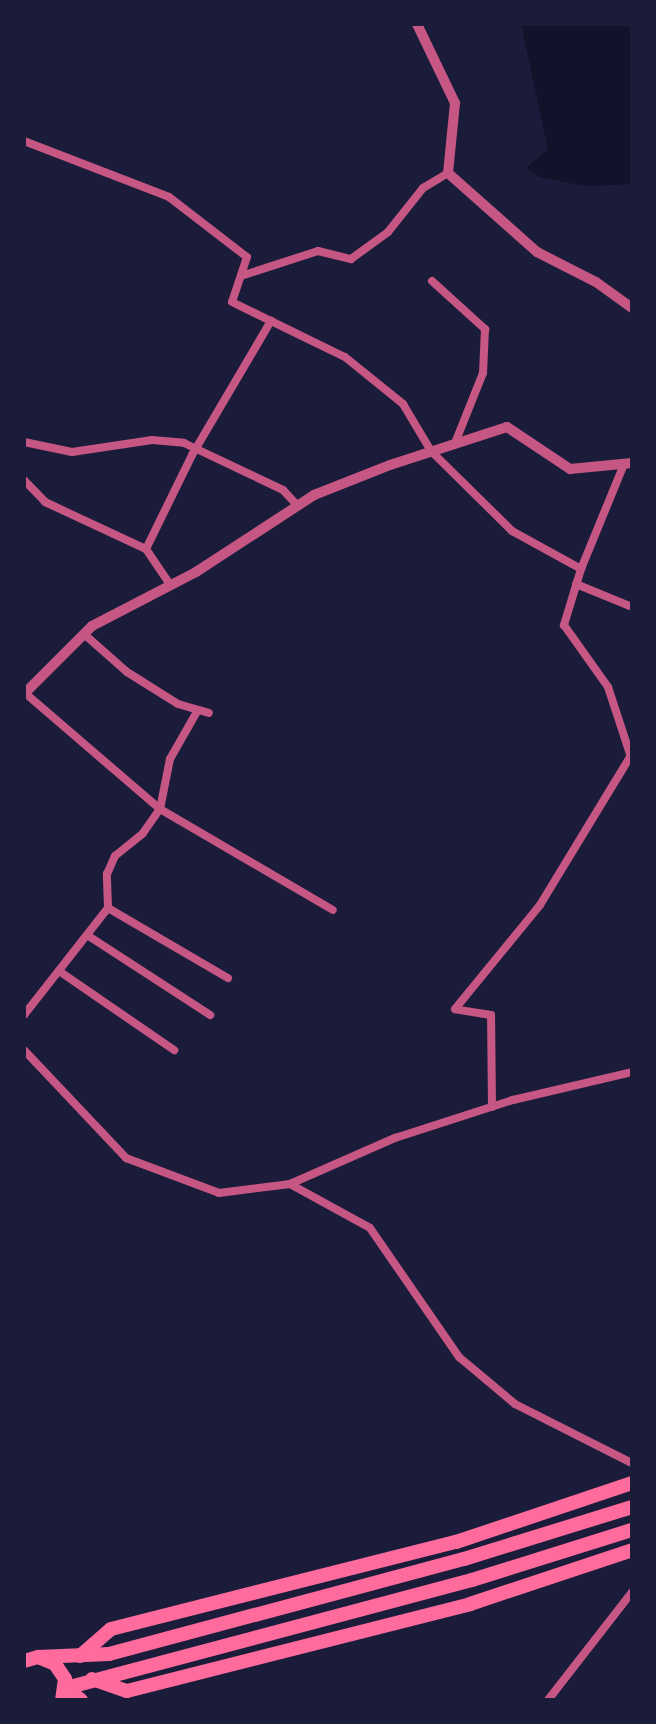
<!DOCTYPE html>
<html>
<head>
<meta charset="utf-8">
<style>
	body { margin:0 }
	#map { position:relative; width:656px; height:1724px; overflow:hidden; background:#1b1b3a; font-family:"PT Sans Narrow",sans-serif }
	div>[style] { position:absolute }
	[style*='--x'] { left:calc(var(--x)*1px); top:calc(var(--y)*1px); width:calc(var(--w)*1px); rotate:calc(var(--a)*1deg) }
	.water>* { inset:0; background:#12122b }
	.minor>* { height:8px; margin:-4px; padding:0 4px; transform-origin:4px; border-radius:4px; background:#c65784 }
	.tertiary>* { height:10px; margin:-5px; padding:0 5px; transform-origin:5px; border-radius:5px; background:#c65784 }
	.primary>* { height:14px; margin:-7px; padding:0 7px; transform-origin:7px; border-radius:7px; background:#ff6b9d }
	span { translate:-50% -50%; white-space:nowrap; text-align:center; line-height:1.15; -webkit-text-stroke:6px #1b1b3a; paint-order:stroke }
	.frame { position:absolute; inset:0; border:26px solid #1b1b3a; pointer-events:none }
</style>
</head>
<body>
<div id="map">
	<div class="water">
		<div style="clip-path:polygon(521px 24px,632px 24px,632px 184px,585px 186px,539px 177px,526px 168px,548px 149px)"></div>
	</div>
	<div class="minor">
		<div style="--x:24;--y:141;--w:155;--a:21.1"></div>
		<div style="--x:169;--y:197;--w:98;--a:37.6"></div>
		<div style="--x:247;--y:257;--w:47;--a:108.4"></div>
		<div style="--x:232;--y:302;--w:126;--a:26"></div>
		<div style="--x:345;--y:357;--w:75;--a:39"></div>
		<div style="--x:403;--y:404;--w:55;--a:59.2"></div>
		<div style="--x:431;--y:451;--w:114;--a:44.6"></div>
		<div style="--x:512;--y:531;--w:79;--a:28.8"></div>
		<div style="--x:581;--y:569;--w:59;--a:106.9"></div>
		<div style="--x:564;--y:625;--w:76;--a:54.6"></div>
		<div style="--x:608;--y:687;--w:77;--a:71.8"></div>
		<div style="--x:241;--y:276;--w:81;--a:-18"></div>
		<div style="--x:318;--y:251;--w:34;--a:14"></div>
		<div style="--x:351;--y:259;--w:46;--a:-36.1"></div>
		<div style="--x:388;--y:232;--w:56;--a:-51.5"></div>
		<div style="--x:423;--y:188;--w:29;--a:-31"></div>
		<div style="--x:432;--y:281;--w:72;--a:42.2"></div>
		<div style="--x:485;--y:329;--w:44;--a:92.6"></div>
		<div style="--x:483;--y:373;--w:75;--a:111.8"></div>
		<div style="--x:24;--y:442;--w:49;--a:11.8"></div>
		<div style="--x:72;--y:452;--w:81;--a:-8.5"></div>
		<div style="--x:152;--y:440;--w:32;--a:5"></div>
		<div style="--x:184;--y:443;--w:110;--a:25.4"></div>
		<div style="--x:283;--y:490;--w:22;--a:47"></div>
		<div style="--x:24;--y:480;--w:30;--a:46"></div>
		<div style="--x:45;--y:502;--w:111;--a:25"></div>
		<div style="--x:146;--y:549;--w:41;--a:55.9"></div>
		<div style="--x:146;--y:549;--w:105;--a:-63.9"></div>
		<div style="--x:192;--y:455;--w:156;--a:-59.5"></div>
		<div style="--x:581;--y:569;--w:113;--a:-67.7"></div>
		<div style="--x:576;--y:584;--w:61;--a:22.3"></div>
		<div style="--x:84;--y:634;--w:57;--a:41.5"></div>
		<div style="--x:127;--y:672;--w:60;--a:32.1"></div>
		<div style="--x:178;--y:704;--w:32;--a:16"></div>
		<div style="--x:25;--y:693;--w:178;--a:40.7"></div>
		<div style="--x:160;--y:809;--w:200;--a:30.3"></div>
		<div style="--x:108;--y:908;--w:34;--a:-92"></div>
		<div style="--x:107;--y:874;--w:20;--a:-66"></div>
		<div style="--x:115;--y:856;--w:36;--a:-39"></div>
		<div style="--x:143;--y:833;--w:29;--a:-55"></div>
		<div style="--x:160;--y:809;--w:51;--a:-78.7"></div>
		<div style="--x:170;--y:759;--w:56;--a:-60.3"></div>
		<div style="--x:87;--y:935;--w:147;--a:33"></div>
		<div style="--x:59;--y:971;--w:140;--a:34.5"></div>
		<div style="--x:24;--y:1015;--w:136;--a:-51.9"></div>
		<div style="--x:108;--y:908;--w:139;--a:30.3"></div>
		<div style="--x:24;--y:1050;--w:149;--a:46.6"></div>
		<div style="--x:126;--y:1158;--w:99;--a:20.6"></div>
		<div style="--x:219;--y:1193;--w:72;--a:-7.2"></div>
		<div style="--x:290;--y:1184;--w:115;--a:-23.7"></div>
		<div style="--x:395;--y:1138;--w:124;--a:-17.9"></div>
		<div style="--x:513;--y:1100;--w:122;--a:-13.2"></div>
		<div style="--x:492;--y:1107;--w:92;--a:-90.6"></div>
		<div style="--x:491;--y:1015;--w:36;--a:-171"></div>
		<div style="--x:455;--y:1009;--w:134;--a:-50.7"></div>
		<div style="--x:540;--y:905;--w:173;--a:-58.7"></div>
		<div style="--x:290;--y:1184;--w:91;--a:28.8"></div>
		<div style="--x:370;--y:1228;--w:157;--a:55.4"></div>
		<div style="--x:459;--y:1357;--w:73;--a:40"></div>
		<div style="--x:515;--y:1404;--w:131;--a:26.8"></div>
		<div style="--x:548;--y:1700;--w:137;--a:-52.1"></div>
	</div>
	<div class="tertiary">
		<div style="--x:417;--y:24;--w:88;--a:64.3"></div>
		<div style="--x:455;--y:103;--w:70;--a:95.7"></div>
		<div style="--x:448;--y:173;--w:119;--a:41.6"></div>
		<div style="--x:537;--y:252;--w:66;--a:27"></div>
		<div style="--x:596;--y:282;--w:44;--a:35.8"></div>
		<div style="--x:24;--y:694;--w:96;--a:-45"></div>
		<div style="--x:92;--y:626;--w:117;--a:-27.4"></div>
		<div style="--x:196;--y:572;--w:141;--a:-33.1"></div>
		<div style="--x:314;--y:495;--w:82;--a:-21.5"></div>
		<div style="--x:390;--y:465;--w:123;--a:-18"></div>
		<div style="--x:507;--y:427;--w:76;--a:33.7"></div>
		<div style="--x:570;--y:469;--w:62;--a:-5.5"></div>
	</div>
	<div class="primary">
		<div style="--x:80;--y:1656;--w:41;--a:-41.1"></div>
		<div style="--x:111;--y:1629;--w:356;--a:-14.2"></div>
		<div style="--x:456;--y:1542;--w:186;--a:-18.5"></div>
		<div style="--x:38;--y:1657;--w:71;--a:-2.4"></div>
		<div style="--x:109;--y:1654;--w:367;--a:-15"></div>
		<div style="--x:464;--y:1559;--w:176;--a:-17.2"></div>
		<div style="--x:24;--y:1661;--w:15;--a:-16"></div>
		<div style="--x:38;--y:1657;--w:18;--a:22"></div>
		<div style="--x:55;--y:1664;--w:18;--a:56"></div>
		<div style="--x:65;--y:1679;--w:21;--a:98"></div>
		<div style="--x:92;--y:1679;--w:37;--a:19"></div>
		<div style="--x:127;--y:1691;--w:354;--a:-14.2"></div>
		<div style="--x:470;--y:1604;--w:171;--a:-18.4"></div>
		<div style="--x:66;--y:1688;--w:420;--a:-14.9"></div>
		<div style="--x:472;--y:1580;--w:168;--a:-17.4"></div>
		<div style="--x:66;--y:1688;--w:19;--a:39"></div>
	</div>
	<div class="frame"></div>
</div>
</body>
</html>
